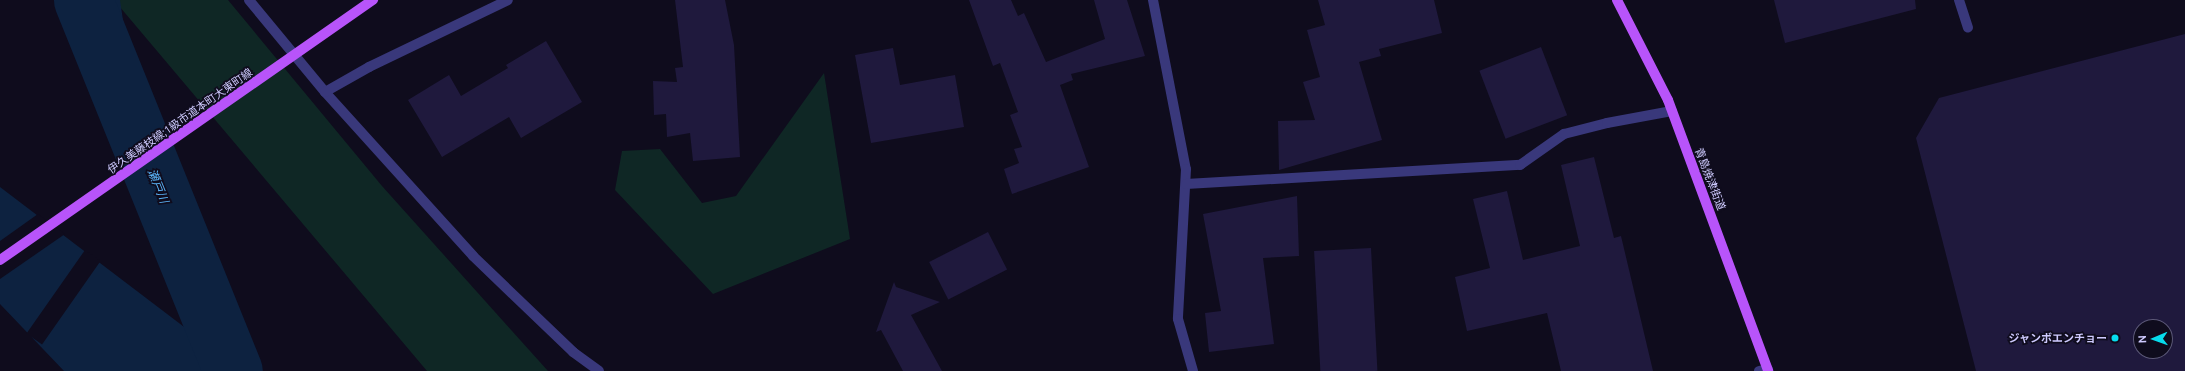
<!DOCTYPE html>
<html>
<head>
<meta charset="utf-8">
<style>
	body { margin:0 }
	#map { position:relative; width:2185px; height:371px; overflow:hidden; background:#0f0c1d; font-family:Ubuntu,"Noto Sans JP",sans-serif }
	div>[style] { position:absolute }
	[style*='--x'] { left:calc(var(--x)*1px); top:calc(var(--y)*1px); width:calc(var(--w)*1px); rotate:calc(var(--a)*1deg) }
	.green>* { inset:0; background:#0f2725 }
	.water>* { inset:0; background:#0d2240 }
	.pier>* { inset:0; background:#0f0c1d; transform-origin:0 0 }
	.river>* { height:59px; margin:-29.5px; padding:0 29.5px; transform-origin:29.5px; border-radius:29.5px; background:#0d2240 }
	.building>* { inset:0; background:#1f193d; transform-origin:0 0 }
	.minor>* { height:10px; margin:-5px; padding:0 5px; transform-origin:5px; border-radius:5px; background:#39387b }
	.major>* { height:10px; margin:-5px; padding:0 5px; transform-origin:5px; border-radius:5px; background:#b854fa }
	.dots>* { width:11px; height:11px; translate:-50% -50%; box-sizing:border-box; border:2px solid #0f0c1d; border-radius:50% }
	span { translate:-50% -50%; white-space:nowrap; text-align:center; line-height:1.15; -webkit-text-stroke:3.5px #0f0c1d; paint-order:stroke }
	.street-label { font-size:11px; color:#cecafe }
	.poi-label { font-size:11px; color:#cecafe; font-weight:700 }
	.right { translate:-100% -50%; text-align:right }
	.water-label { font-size:12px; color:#5bb5fa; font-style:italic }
	.north { position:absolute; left:2133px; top:319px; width:40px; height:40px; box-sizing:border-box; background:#0f0c1d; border:1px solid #5b5877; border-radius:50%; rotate:268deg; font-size:11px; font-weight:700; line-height:16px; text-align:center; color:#cecafe }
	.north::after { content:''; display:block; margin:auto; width:14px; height:18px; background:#07dced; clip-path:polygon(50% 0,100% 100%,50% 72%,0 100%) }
</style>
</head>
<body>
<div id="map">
	<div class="green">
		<div style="clip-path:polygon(114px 0,228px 0,382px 186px,548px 371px,427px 371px)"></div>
		<div style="clip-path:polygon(824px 73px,850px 239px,713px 294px,615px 190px,622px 151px,660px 149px,702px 203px,736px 196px)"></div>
	</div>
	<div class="water">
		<div style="clip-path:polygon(68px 0,120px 0,141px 143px,129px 154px,81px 22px)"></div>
		<div style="clip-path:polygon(0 187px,200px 339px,161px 252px,179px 238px,250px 371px,64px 371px,0 304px)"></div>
	</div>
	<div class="pier">
		<div style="clip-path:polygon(38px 214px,65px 234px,0 279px,0 241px)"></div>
		<div style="left:85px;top:250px;width:19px;height:102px;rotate:35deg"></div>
	</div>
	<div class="river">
		<div style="--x:83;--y:0;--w:400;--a:68"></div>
	</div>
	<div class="building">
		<div style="clip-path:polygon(675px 0,725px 0,734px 45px,740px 157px,693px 161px,690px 133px,667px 137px,666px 114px,654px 115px,653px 81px,677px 82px,675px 68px,683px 67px)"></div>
		<div style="clip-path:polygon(969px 0,1011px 0,1018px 16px,1024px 13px,1046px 62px,1105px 39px,1094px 0,1127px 0,1145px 56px,1071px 74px,1073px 80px,1060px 85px,1089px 167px,1012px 194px,1004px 169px,1019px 163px,1014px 149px,1022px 147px,1010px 115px,1018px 112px,1000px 63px,993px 66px)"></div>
		<div style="clip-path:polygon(1318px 0,1434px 0,1442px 33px,1379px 49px,1381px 56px,1359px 62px,1382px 140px,1279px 170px,1278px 121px,1315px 120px,1303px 82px,1320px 77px,1307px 30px,1325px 25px)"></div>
		<div style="clip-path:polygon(1774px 0,1915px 0,1916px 9px,1785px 43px)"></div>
		<div style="clip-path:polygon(evenodd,2185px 34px,2185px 371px,1976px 371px,1916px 138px,1939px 98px,2185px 34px,2141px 327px,2165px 327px,2165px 351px,2141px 351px,2141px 327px)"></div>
		<div style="clip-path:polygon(546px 41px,582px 102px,521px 138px,509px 117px,442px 157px,408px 100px,449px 75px,461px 96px,508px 68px,506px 65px)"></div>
		<div style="left:1541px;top:47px;width:73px;height:66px;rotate:69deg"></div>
		<div style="clip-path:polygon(893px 48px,900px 85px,955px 75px,964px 127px,871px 143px,855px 55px)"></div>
		<div style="clip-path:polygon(1594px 157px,1614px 238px,1621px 236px,1653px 371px,1561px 371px,1547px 313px,1467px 331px,1455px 277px,1490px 268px,1473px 199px,1507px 191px,1523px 260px,1580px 246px,1561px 165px)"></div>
		<div style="clip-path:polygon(1297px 196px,1299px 256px,1263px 258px,1274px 344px,1209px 352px,1205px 313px,1221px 311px,1203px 214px)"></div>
		<div style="left:988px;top:232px;width:42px;height:66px;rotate:63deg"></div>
		<div style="left:1371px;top:248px;width:123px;height:57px;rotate:87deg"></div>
		<div style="clip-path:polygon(894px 282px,896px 287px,940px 302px,911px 315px,942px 371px,903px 371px,881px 330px,876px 332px)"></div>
	</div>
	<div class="minor">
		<div style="--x:249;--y:0;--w:119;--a:50.4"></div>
		<div style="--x:325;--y:92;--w:221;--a:47.9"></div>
		<div style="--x:473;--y:256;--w:139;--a:43.8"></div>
		<div style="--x:573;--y:352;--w:32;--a:36"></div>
		<div style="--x:1153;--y:0;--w:172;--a:79"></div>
		<div style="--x:1186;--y:169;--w:150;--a:93.1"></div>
		<div style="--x:1178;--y:319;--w:54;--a:73.9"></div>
		<div style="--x:1959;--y:0;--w:29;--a:72"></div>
		<div style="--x:325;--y:92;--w:51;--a:-29.6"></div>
		<div style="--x:369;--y:67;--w:154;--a:-25.7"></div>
		<div style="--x:1186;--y:184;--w:335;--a:-3.3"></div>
		<div style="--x:1520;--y:165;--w:54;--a:-35.2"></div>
		<div style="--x:1564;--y:134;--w:44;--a:-14.3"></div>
		<div style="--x:1607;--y:123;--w:66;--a:-10.5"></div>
		<div style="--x:1759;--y:371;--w:9;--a:-13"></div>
	</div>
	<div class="major">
		<div style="--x:1617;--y:0;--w:112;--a:63"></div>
		<div style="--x:1668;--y:100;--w:289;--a:69.7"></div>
		<div style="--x:0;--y:260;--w:455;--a:-34.9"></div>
	</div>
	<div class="dots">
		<div style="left:2115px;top:338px;background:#07dced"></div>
	</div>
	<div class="street-label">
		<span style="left:180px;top:121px;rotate:-35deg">伊久美藤枝線;1級市道本町大東町線</span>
		<span style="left:1710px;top:179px;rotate:69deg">青島焼津街道</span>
	</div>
	<div class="poi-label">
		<span class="right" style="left:2107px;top:338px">ジャンボエンチョー</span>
	</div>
	<div class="water-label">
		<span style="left:158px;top:186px;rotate:68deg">瀬戸川</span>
	</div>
	<div class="north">N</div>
</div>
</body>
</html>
